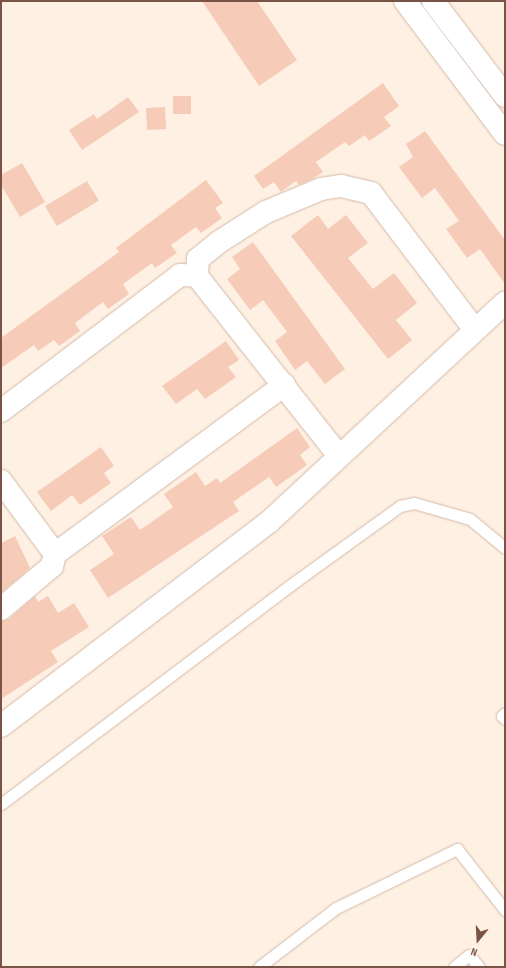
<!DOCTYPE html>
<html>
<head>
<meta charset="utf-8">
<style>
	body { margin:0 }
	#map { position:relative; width:506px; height:968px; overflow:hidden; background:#fef1e3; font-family:"Sofia Sans Condensed",sans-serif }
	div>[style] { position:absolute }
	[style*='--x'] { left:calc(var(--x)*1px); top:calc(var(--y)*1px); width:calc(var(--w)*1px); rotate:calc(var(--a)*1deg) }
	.building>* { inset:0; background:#f6cbb8; transform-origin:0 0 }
	.roads { filter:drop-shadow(0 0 1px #d3b9aa) drop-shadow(0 0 1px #d3b9aa) }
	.service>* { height:11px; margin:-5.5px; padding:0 5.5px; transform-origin:5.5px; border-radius:5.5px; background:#fff }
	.minor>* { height:22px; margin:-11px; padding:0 11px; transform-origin:11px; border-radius:11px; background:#fff }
	.secondary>* { height:22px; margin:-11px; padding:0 11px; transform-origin:11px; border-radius:11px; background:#fff }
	span { translate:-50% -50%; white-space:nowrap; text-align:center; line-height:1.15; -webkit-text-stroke:4px #fff5eb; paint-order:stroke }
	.frame { position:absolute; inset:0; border:2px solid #795346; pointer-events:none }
	.north { position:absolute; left:458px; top:920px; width:40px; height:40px; -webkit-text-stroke:3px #fff5eb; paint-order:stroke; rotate:198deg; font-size:11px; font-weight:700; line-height:16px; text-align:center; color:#795346 }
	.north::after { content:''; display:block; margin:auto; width:14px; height:18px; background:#795346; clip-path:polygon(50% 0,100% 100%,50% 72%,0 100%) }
</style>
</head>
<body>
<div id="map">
	<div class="building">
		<div style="clip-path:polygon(202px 1px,257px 1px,297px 60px,259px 86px)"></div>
		<div style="clip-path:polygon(383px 83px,399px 106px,384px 117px,391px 126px,369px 141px,365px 135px,349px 146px,345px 142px,316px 162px,323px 172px,312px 179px,299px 185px,296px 181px,281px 192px,274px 182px,263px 189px,254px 176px)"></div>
		<div style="left:173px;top:96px;width:18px;height:18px"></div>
		<div style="clip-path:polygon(128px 97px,139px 112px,82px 150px,69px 130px,94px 114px,97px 119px)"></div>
		<div style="left:165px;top:107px;width:22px;height:19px;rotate:87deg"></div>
		<div style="clip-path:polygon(425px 131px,505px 240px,505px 284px,480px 249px,467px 258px,446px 229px,459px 221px,435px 188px,422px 198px,399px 167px,413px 157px,406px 144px)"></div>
		<div style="clip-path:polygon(22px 163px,45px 202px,20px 217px,1px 185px,1px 175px)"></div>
		<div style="clip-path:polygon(206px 180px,223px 203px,215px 208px,222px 218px,201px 233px,196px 227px,171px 245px,177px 253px,155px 268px,152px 263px,123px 284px,129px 294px,108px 309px,103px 302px,75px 323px,80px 331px,59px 346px,54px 340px,38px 351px,34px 345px,1px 368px,1px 338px,119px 252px,116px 248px)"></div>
		<div style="left:87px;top:181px;width:23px;height:49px;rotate:59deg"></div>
		<div style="clip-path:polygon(318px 215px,328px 229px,346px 215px,368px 243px,348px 258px,373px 289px,394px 273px,417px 303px,396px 320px,412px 340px,388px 359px,291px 236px)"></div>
		<div style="clip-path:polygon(253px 242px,345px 369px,325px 384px,307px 361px,295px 370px,275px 341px,287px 332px,263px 300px,250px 310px,227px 279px,240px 269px,232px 257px)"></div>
		<div style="clip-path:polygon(226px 341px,239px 360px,228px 367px,236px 377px,205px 399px,197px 389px,176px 404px,162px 386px)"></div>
		<div style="clip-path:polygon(297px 428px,310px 447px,300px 455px,307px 465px,276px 487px,269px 477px,233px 502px,239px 511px,108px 598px,90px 570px,114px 554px,102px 536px,131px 517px,140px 530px,173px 507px,164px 494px,196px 472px,205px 486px,217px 478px,220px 483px)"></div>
		<div style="clip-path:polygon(101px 447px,114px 466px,104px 473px,111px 483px,80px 505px,72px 495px,51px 511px,37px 492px)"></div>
		<div style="clip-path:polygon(15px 536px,30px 568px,1px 593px,1px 543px)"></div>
		<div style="clip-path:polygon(35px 596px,38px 602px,48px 596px,58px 613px,74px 603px,89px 627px,51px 651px,58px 662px,1px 699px,1px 621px,9px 619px)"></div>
	</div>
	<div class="roads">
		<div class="service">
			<div style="--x:505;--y:713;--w:4;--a:135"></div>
			<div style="--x:502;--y:716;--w:4;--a:45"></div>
			<div style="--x:1;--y:804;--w:370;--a:-37.1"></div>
			<div style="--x:296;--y:581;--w:128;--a:-35.8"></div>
			<div style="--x:400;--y:506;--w:14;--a:-12"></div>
			<div style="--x:414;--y:503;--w:58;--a:15.9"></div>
			<div style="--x:470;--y:519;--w:45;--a:39.6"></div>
			<div style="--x:259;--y:967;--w:97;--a:-37.5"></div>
			<div style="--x:336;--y:908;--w:135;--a:-26"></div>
			<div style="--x:457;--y:849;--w:78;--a:51.8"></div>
			<div style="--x:454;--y:967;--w:19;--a:-39"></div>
			<div style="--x:469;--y:955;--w:16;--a:50"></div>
		</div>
		<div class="minor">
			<div style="--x:1;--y:411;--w:225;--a:-37.2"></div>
			<div style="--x:180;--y:275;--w:17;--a:3"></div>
			<div style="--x:339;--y:456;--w:229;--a:-128.3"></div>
			<div style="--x:197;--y:276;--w:17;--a:-87"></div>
			<div style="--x:198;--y:259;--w:27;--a:-39"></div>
			<div style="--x:219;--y:242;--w:56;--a:-32.6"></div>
			<div style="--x:266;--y:212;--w:60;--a:-22.7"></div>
			<div style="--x:321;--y:189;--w:20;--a:-9"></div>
			<div style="--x:341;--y:186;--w:31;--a:13"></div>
			<div style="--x:371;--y:193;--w:172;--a:52.8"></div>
			<div style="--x:1;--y:481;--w:91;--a:53.5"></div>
			<div style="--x:55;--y:554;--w:285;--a:-36.4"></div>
			<div style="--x:1;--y:609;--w:67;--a:-40.1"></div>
			<div style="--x:52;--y:566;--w:12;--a:-76"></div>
			<div style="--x:1;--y:726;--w:338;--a:-37.3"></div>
			<div style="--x:270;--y:521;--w:321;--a:-42.9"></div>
		</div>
		<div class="secondary">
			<div style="--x:405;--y:1;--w:166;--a:53.1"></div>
			<div style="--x:433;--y:1;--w:119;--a:52.8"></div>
		</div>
	</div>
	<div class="frame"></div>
	<div class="north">N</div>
</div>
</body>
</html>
